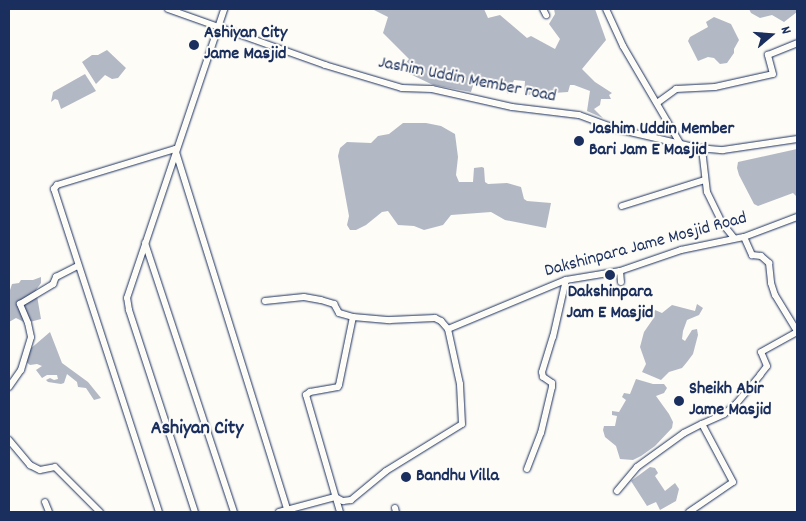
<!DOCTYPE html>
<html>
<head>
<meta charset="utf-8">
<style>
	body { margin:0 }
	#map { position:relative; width:806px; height:521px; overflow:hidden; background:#fdfcf7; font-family:Dekko,sans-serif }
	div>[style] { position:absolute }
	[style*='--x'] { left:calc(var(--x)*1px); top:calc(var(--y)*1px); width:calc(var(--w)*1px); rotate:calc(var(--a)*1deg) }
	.water>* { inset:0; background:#b3b8c5 }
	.roads { filter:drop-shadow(0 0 1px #1b2f5e) drop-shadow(0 0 1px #1b2f5e) }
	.minor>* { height:6px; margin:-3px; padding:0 3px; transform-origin:3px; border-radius:3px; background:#fdfcf7 }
	.dots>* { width:14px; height:14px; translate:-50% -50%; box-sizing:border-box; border:2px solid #fdfcf7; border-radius:50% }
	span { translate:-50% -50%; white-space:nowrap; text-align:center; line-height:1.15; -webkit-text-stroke:4px #fdfcf7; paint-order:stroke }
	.poi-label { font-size:18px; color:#1b2f5e; font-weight:700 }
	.left { translate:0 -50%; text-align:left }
	.street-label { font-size:18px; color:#1b2f5e }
	.quarter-label { font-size:20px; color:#1b2f5e; font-weight:700 }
	.frame { position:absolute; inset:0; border:10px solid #1b2f5e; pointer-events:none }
	.north { position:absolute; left:746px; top:10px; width:50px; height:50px; -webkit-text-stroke:4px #fdfcf7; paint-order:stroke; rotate:72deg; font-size:14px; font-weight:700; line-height:20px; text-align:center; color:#1b2f5e }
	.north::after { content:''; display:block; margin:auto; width:18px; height:22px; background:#1b2f5e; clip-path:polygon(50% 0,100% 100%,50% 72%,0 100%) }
</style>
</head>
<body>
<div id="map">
	<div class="water">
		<div style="clip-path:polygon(372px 9px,484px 9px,488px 18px,500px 15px,527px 38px,531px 36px,555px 49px,560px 39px,549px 24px,555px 14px,554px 9px,595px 9px,606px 40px,582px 69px,595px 82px,612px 93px,609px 95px,611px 99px,601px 99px,600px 105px,594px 109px,603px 118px,587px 111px,590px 91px,574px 85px,570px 85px,568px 92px,524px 95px,525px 81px,514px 80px,508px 94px,501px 85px,475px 79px,471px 92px,433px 85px,408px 73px,405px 64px,409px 59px,383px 33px,388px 17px)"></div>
		<div style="clip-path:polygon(749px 9px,797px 9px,797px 12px,784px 22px,772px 15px,760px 18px,751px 13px)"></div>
		<div style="clip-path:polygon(714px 17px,731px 24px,739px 40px,734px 49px,734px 53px,727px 63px,720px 64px,714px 58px,708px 57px,698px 61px,688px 41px,690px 37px,708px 27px,706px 22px)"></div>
		<div style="clip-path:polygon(107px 50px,126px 68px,118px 78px,112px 79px,105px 75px,96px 84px,82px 62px,92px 55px,98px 55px)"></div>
		<div style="clip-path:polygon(85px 74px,96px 91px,61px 109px,58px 100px,55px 99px,51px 102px,53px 92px)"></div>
		<div style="clip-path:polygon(403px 123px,426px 123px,441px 126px,455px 134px,458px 157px,456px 175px,459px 182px,473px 182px,474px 168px,482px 167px,484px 168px,485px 182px,488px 184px,507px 183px,521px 187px,524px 199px,527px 201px,551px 203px,546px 228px,505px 220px,491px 212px,451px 215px,443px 225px,424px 230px,414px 226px,398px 225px,388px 211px,382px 212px,366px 225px,356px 230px,350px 230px,347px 225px,349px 216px,338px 156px,340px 148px,347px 142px,371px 143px,378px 136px,389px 134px)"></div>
		<div style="clip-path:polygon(797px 149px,797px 197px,793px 193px,758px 206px,754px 204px,739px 175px,737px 168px,738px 162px)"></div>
		<div style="clip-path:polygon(41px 277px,41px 283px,36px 290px,41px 319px,26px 323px,16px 318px,9px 322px,9px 293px,12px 284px,19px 283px,21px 280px,33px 280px)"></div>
		<div style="clip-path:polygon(697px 304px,703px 308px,699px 315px,687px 320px,683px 331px,682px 339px,685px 341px,692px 330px,697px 329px,698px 335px,693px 354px,687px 362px,682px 368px,669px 372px,661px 380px,642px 372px,646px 364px,640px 347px,644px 332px,653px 319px,649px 317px,655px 310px,662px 313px,672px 305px,695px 311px)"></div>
		<div style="clip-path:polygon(50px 332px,62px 363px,88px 382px,101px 398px,94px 400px,86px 388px,78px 387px,77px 382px,67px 374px,64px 383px,61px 384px,48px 382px,46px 380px,50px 378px,54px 380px,58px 379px,57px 375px,47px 375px,42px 378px,36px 370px,42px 366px,37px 364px,30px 365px,24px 360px,29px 350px)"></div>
		<div style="clip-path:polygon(636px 379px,653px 384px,664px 384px,667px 388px,664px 393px,656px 396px,669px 414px,673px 422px,672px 428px,655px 446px,641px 456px,633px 460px,620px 459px,616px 446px,605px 437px,603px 430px,604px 426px,615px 426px,617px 416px,612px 415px,612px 411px,619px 412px,626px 400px,622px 397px,624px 393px,630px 394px)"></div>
		<div style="clip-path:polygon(650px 467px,655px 468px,658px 473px,655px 476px,665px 491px,675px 483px,679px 489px,676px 501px,660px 510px,656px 502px,647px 506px,631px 481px)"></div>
	</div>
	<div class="roads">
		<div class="minor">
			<div style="--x:168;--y:9;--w:167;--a:19.6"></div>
			<div style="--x:325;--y:65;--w:80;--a:16.6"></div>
			<div style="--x:402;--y:88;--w:30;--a:2"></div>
			<div style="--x:432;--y:89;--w:82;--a:12.7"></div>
			<div style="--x:512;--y:107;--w:67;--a:6.8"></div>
			<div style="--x:579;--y:115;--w:40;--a:20.2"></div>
			<div style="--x:617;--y:129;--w:83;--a:13.2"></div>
			<div style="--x:698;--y:148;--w:25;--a:5"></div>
			<div style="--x:723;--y:150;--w:75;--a:-8.5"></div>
			<div style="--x:543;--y:9;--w:7;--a:63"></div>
			<div style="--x:606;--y:9;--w:41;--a:65.3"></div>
			<div style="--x:623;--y:46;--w:113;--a:59.6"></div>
			<div style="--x:657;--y:103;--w:24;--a:-36"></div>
			<div style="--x:676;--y:89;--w:39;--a:-3"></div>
			<div style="--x:715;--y:87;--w:59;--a:-12.6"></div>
			<div style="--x:773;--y:74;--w:20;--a:-105"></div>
			<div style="--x:768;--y:55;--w:31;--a:-22"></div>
			<div style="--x:702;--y:149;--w:43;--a:83.4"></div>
			<div style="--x:707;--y:192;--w:34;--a:64"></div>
			<div style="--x:722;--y:223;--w:19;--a:51"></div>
			<div style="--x:622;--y:206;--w:87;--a:-17.4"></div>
			<div style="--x:744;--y:237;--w:20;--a:66"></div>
			<div style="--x:752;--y:255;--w:9;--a:6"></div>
			<div style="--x:761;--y:256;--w:11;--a:41"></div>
			<div style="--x:769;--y:263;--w:20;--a:84"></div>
			<div style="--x:771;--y:283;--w:13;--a:72"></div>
			<div style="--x:775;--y:295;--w:42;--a:58.6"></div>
			<div style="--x:145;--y:243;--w:283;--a:71.7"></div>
			<div style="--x:620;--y:271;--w:11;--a:85"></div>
			<div style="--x:265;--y:301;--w:39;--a:-6"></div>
			<div style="--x:304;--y:297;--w:17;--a:10"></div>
			<div style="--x:321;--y:300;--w:14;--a:17"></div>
			<div style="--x:334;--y:304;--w:10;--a:61"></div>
			<div style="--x:339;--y:313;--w:15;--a:16"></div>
			<div style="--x:353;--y:317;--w:37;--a:5"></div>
			<div style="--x:390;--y:320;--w:45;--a:-2.5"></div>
			<div style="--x:435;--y:318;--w:7;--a:27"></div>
			<div style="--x:441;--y:321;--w:11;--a:49"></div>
			<div style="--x:448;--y:329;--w:128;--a:-22.6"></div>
			<div style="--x:566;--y:280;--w:55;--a:-9.5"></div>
			<div style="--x:620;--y:271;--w:65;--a:-19"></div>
			<div style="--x:681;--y:250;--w:64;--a:-11.7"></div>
			<div style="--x:744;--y:237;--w:57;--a:-20.7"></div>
			<div style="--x:9;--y:387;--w:21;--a:-55"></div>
			<div style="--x:21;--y:370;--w:34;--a:-73"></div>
			<div style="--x:31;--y:337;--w:14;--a:-102"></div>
			<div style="--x:28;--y:323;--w:21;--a:-113"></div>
			<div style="--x:20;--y:304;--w:39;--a:-31"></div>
			<div style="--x:53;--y:284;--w:8;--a:-67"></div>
			<div style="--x:56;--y:277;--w:25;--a:-27"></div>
			<div style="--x:9;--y:440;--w:33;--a:50"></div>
			<div style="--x:30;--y:465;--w:11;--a:27"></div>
			<div style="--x:40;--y:470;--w:15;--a:-11"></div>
			<div style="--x:55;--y:467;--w:64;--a:45"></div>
			<div style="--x:527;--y:469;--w:39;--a:-69"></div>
			<div style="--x:541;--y:433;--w:47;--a:-76.6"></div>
			<div style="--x:552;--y:387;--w:4;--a:-90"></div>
			<div style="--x:552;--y:383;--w:11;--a:-146"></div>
			<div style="--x:543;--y:377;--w:5;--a:-101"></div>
			<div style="--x:542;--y:372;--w:37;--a:-73"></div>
			<div style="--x:553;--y:337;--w:58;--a:-77.2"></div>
			<div style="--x:617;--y:491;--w:31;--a:-50"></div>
			<div style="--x:637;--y:467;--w:58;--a:-35.9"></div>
			<div style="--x:684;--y:433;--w:20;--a:-27"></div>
			<div style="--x:45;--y:502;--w:11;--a:68"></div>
			<div style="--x:395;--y:508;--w:4;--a:76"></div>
			<div style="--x:159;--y:512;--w:340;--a:-108"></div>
			<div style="--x:54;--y:189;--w:5;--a:-53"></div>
			<div style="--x:57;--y:185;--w:123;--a:-17"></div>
			<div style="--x:175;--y:149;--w:380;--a:72.7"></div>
			<div style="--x:195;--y:512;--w:213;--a:-108.1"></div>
			<div style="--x:129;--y:310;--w:12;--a:-99"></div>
			<div style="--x:127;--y:298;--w:305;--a:-71.4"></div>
			<div style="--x:279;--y:512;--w:58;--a:-15"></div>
			<div style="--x:335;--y:497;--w:9;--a:27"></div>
			<div style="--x:343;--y:501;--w:8;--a:-7"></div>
			<div style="--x:351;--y:500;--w:45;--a:-39.6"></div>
			<div style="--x:386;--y:471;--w:89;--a:-31.7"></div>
			<div style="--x:462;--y:424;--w:40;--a:-92.9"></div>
			<div style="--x:460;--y:384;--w:56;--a:-102.3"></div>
			<div style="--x:340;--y:512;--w:122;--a:-106.2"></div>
			<div style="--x:306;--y:395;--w:5;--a:-37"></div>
			<div style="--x:310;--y:392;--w:28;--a:-10"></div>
			<div style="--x:338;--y:387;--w:2;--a:-63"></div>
			<div style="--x:339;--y:385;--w:69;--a:-78.4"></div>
			<div style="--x:689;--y:512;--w:53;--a:-34.3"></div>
			<div style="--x:733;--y:482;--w:66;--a:-118.1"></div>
			<div style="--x:702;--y:424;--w:24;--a:-24"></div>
			<div style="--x:724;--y:414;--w:16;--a:-40"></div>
			<div style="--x:736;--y:404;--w:38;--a:-50"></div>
			<div style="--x:760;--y:375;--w:11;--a:-52"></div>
			<div style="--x:767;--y:366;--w:15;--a:-113"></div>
			<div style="--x:761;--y:352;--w:41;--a:-29.1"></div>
		</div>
	</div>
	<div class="dots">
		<div style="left:194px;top:45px;background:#1b2f5e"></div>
		<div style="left:579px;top:141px;background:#1b2f5e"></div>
		<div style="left:610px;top:275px;background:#1b2f5e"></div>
		<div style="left:679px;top:401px;background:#1b2f5e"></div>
		<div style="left:406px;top:477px;background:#1b2f5e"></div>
	</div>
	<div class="poi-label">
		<span class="left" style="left:204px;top:45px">Ashiyan City<br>Jame Masjid</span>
		<span class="left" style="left:589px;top:141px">Jashim Uddin Member<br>Bari Jam E Masjid</span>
		<span style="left:610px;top:304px">Dakshinpara<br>Jam E Masjid</span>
		<span class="left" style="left:689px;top:401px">Sheikh Abir<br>Jame Masjid</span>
		<span class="left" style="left:416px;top:477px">Bandhu Villa</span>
	</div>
	<div class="street-label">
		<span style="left:467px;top:81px;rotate:11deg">Jashim Uddin Member road</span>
		<span style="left:646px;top:246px;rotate:-15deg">Dakshinpara Jame Mosjid Road</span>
	</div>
	<div class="quarter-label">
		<span style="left:197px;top:429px">Ashiyan City</span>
	</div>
	<div class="frame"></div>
	<div class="north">N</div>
</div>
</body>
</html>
